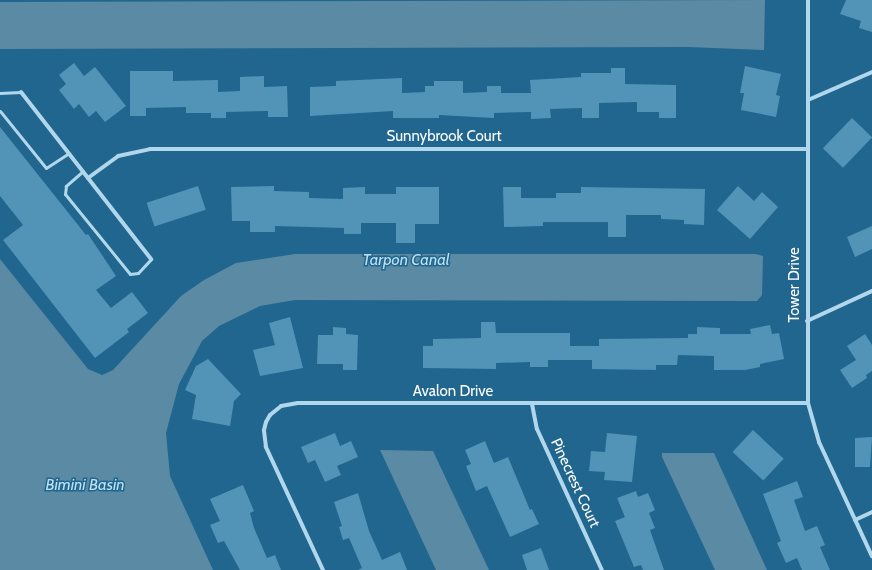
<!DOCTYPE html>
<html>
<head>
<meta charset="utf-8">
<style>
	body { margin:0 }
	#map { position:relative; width:872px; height:570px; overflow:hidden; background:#21668e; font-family:Cabin,sans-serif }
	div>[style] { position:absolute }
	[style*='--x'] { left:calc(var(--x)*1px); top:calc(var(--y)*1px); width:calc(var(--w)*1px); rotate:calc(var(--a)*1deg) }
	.water>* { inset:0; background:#5a8aa4 }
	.building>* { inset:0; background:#5293b8; transform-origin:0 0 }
	.lane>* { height:3px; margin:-1.5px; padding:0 1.5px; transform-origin:1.5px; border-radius:1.5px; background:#b0d7ec }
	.street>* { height:4px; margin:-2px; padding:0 2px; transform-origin:2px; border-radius:2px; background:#b0d7ec }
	span { translate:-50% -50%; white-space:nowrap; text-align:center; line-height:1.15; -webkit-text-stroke:3px #21668e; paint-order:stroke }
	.street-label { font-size:15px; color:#fff }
	.water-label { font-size:16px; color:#bfe2f4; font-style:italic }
</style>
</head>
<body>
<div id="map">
	<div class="water">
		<div style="clip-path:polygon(765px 0,764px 50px,688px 47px,0 49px,0 2px)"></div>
		<div style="clip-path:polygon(295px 254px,756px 254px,763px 256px,762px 295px,757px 301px,295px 300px,260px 306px,219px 326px,202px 341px,179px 384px,166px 433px,170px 476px,213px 570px,0 570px,0 259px,88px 369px,102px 375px,113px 370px,181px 296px,204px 280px,236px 263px)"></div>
		<div style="clip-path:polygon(380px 450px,433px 451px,489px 570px,436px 570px)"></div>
		<div style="clip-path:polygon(662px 453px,714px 453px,767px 570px,715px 570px,662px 457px)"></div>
	</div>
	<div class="building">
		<div style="clip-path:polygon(846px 0,872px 0,872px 32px,859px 28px,861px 21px,840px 14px)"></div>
		<div style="clip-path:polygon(74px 63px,84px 76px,95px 67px,126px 106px,105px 122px,96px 111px,89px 117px,79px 104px,74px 109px,59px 90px,66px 84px,59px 75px)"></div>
		<div style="clip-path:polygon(745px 66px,781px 74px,776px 95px,780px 96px,776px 117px,741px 110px,744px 93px,740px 93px)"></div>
		<div style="clip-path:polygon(611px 68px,625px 68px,625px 84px,676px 85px,676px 118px,659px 118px,659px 112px,637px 112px,637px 102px,599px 103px,599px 118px,582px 118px,582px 108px,550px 109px,551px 118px,531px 119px,531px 112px,494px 113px,494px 118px,439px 115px,439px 118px,393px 118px,393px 111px,310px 116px,310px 87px,336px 86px,336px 81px,402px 78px,402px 93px,425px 92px,425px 86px,434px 86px,434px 81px,463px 81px,463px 93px,487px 92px,487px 86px,501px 86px,501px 93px,531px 93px,530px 80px,581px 77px,581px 73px,611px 73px)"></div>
		<div style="clip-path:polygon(130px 71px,173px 71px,173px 81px,218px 80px,218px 92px,240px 91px,240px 77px,264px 76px,264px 87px,287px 86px,288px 117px,268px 117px,268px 111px,226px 112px,226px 118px,211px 118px,211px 113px,186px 113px,186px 107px,146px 108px,146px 116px,130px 116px)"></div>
		<div style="left:852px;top:118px;width:28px;height:42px;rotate:44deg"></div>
		<div style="clip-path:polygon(0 127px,86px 235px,88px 234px,116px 276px,96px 290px,111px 308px,132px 292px,148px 313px,127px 329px,129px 332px,95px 358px,3px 240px,23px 225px,0 196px)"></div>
		<div style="left:198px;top:186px;width:25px;height:54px;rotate:72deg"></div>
		<div style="clip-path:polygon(274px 186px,274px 191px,309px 192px,309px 198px,343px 199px,343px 188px,365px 187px,365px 194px,396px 194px,396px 187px,439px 187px,439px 224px,415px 224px,415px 243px,396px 243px,396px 223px,361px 223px,361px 234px,344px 234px,344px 228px,275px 226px,275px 232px,250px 232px,250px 221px,232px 221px,231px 187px)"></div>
		<div style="clip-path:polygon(738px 186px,754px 201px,762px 192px,778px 207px,750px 239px,717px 210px)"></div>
		<div style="clip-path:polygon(503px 187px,521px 187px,521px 198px,556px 198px,556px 193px,581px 193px,581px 187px,705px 189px,704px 225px,684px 224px,684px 220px,661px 219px,661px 215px,626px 215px,626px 237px,608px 237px,608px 222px,543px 222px,543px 226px,504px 227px)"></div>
		<div style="clip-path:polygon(872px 226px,872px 249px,855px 257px,847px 237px)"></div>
		<div style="clip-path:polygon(290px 317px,303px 368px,260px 376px,253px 350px,275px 345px,269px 323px)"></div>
		<div style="clip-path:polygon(481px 322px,495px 322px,496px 333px,570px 333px,570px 346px,599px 346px,599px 339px,688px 338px,688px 334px,697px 334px,697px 327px,720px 328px,720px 334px,751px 334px,750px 329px,770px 325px,772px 334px,779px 333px,784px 359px,760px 364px,760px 367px,745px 370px,714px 370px,714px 356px,678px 355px,677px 365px,656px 365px,656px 370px,592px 369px,592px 360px,548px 360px,548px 367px,530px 367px,530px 362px,496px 363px,496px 369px,423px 368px,423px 346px,433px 346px,433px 339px,481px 338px)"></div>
		<div style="clip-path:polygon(333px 327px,346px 328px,346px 334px,358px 335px,357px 370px,343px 370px,343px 364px,317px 364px,318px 335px,333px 335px)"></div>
		<div style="clip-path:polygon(865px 334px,872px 345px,872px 371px,866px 375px,867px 378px,852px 388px,840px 370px,856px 360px,847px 346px)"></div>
		<div style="clip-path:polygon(208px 359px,241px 394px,234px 401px,230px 426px,192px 419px,196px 395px,185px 390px,196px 366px)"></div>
		<div style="left:753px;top:430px;width:42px;height:30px;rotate:43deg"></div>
		<div style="clip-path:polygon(335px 433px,340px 446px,351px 441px,358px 457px,337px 466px,341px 475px,325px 482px,315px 460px,308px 463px,301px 447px)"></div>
		<div style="clip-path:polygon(607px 433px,637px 436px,632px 482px,604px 480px,605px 472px,589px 471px,591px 451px,605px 452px)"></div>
		<div style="clip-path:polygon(872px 437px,870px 467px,855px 467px,855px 438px)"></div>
		<div style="clip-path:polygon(485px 441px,494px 463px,508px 457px,530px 510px,532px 509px,539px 524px,510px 537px,487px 486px,476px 491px,466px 466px,471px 464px,465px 450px)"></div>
		<div style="clip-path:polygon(797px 481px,803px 497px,794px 500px,805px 531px,817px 526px,825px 545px,820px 547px,830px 570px,802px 570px,797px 558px,786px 563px,777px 543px,781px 541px,763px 494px)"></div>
		<div style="clip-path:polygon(243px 485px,254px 511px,250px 513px,254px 528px,267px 558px,275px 555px,281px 570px,240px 570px,224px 541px,218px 543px,210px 525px,220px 521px,210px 499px)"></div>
		<div style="clip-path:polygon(636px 491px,638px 497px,648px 493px,655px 510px,649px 513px,655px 528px,650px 530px,664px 570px,643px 570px,641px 565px,634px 567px,615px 521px,625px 517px,617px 498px)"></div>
		<div style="clip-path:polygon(358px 493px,369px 531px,382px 560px,400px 552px,407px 570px,358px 570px,362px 568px,349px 538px,343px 540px,339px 527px,342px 526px,334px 502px)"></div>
		<div style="clip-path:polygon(541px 548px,549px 570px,527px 570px,522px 555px)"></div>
	</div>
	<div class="lane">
		<div style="--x:0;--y:93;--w:21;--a:-3"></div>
		<div style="--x:0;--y:111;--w:73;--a:51.1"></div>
		<div style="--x:46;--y:168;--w:27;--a:-33"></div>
		<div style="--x:83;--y:171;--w:23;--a:139"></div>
		<div style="--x:66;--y:186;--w:8;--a:97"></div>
		<div style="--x:65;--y:194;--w:103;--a:50.9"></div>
		<div style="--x:130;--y:274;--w:8;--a:-7"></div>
		<div style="--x:138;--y:273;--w:19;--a:-47"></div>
	</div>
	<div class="street">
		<div style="--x:808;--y:0;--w:403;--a:90"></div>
		<div style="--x:808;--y:403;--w:41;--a:74.2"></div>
		<div style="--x:819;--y:442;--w:126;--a:65.1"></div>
		<div style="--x:21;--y:92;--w:212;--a:52.1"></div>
		<div style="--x:808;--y:100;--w:70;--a:-23.6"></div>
		<div style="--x:88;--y:178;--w:37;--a:-36"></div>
		<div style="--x:118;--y:156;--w:33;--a:-12"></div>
		<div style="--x:150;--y:149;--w:658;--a:0"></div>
		<div style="--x:807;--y:321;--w:72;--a:-24.8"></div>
		<div style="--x:532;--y:404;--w:25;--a:79"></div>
		<div style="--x:537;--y:429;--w:155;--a:65.3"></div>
		<div style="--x:855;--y:520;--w:19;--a:-25"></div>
		<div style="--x:323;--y:570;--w:136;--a:-114.9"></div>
		<div style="--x:266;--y:447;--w:17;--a:-97"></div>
		<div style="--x:264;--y:430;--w:8;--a:-76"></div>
		<div style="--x:266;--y:422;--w:8;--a:-60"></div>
		<div style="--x:270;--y:415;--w:14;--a:-39"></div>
		<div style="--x:281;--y:406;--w:17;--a:-10"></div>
		<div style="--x:298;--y:403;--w:510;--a:0"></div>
	</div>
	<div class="street-label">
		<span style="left:444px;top:137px">Sunnybrook Court</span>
		<span style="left:795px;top:285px;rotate:-90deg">Tower Drive</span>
		<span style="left:453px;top:392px">Avalon Drive</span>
		<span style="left:575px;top:483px;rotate:65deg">Pinecrest Court</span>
	</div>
	<div class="water-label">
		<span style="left:406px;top:260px">Tarpon Canal</span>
		<span style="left:85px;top:485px">Bimini Basin</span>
	</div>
</div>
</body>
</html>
